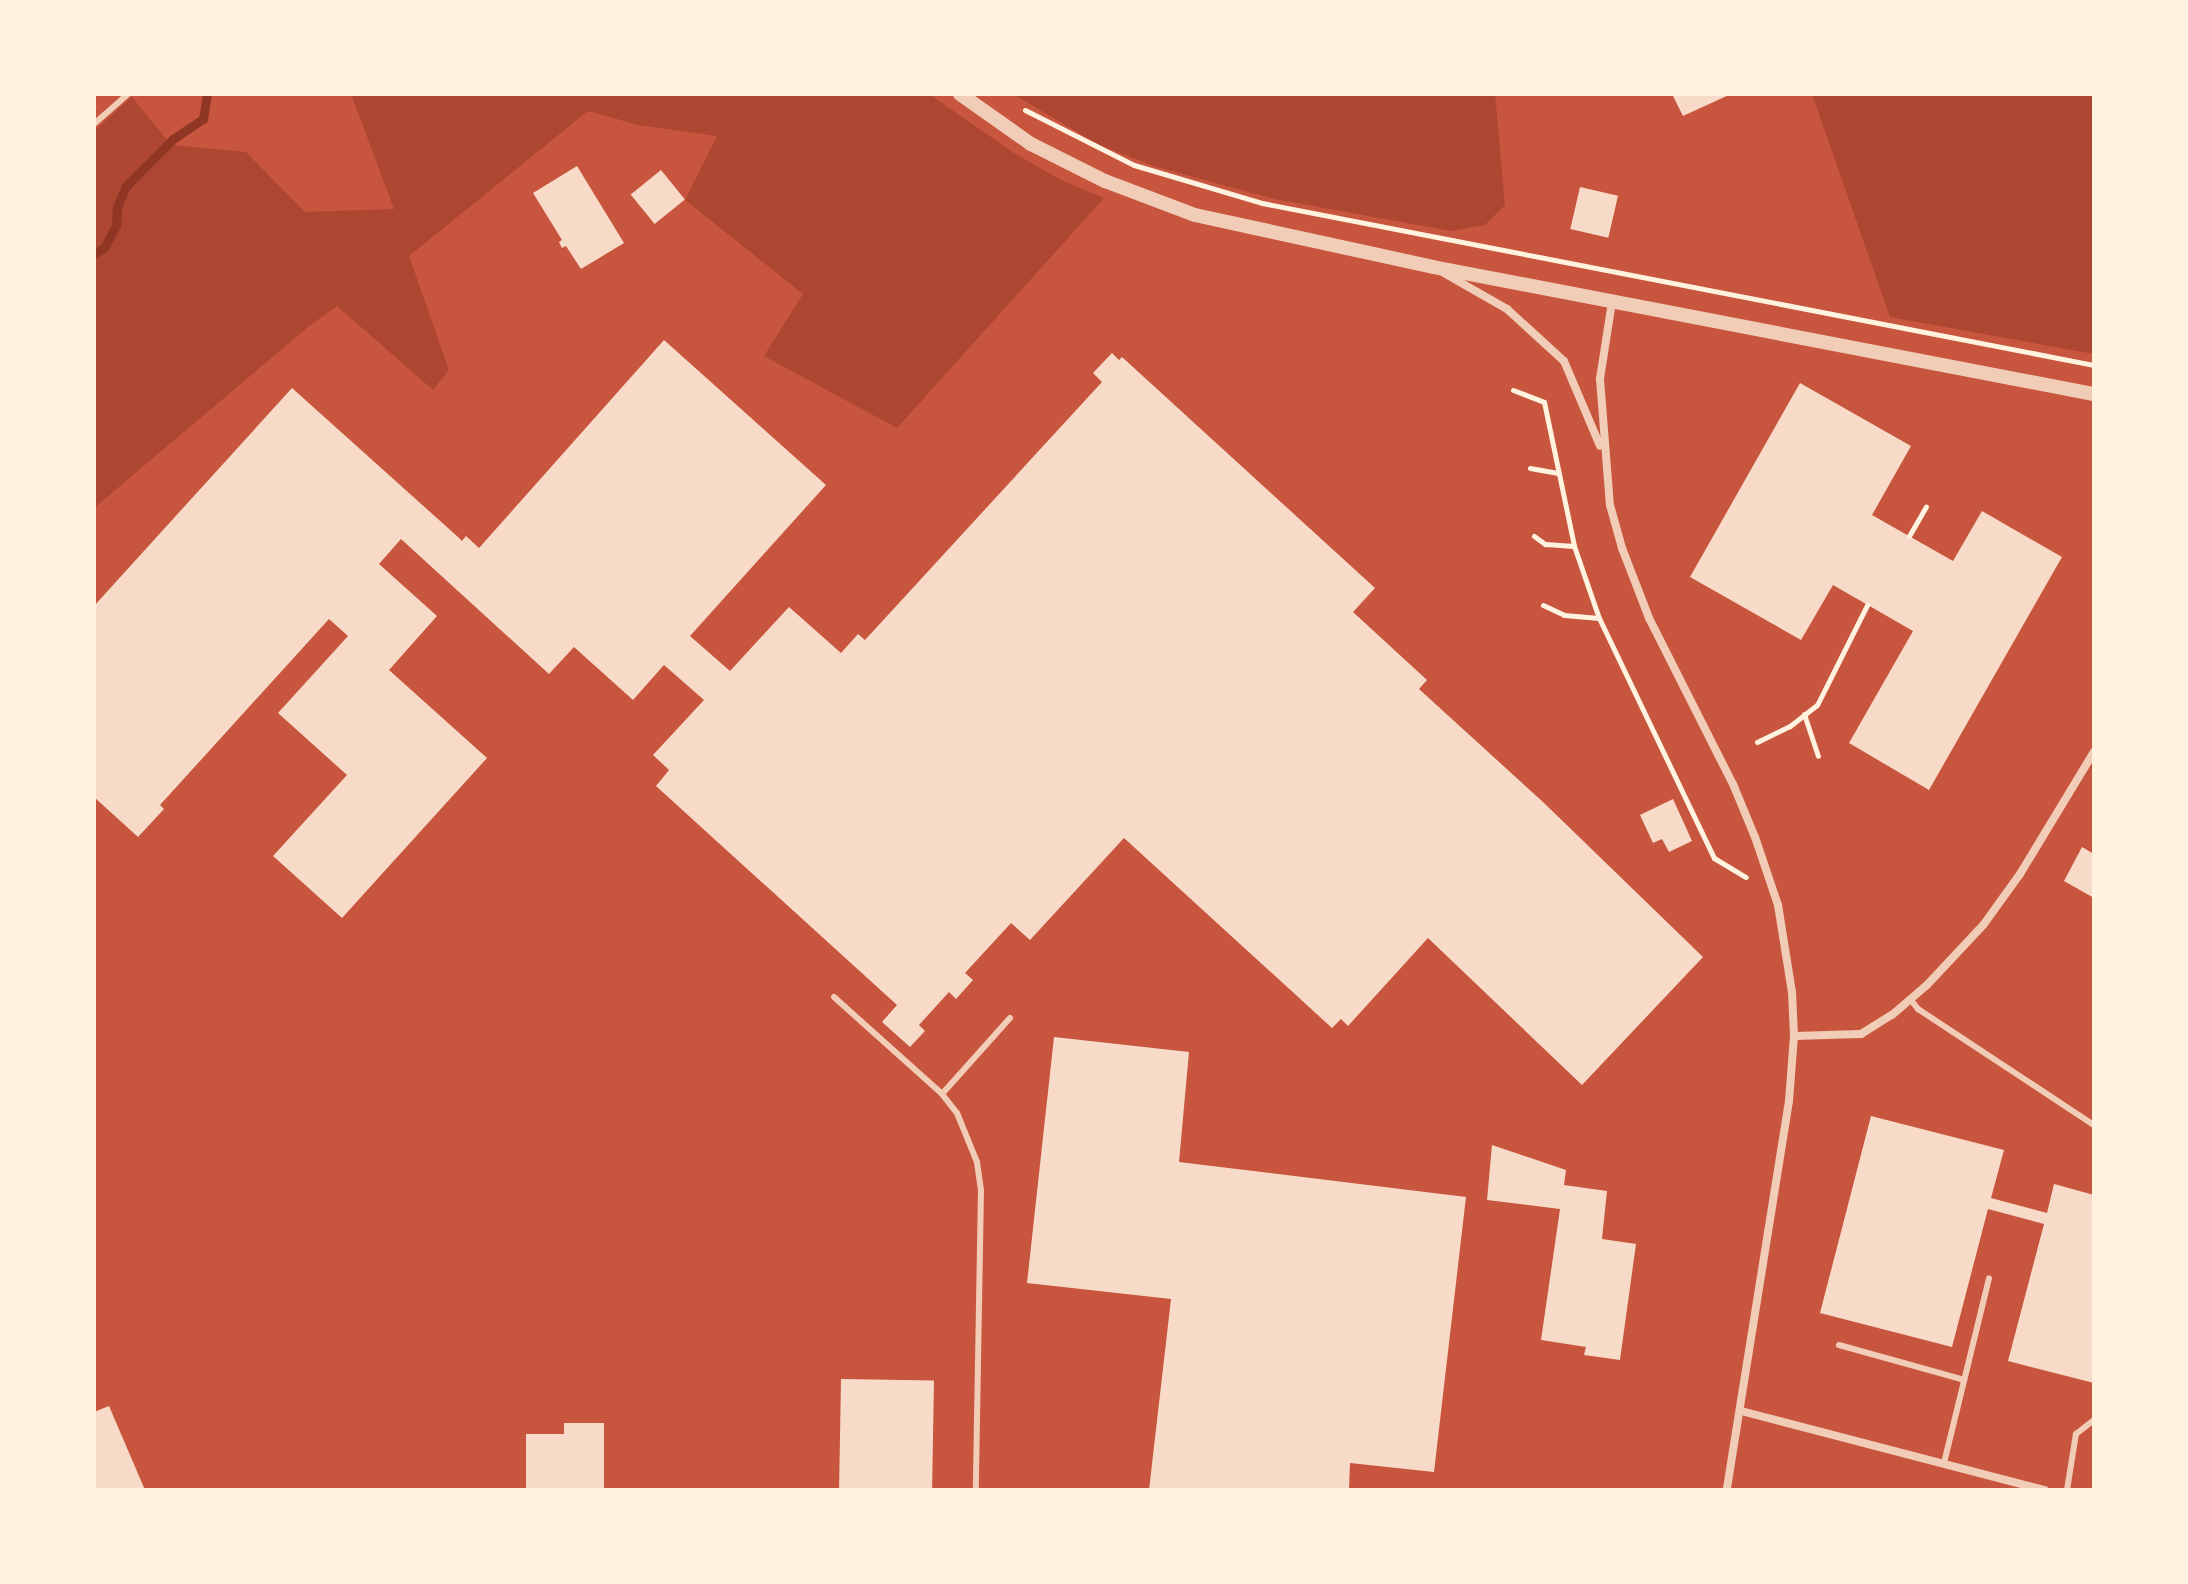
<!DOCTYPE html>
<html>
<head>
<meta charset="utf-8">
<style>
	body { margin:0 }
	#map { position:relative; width:2188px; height:1584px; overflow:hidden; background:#c8553d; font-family:Jost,sans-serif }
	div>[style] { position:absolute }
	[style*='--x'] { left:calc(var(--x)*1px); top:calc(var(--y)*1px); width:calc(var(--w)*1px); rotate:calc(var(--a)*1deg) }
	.green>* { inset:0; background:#ae4732 }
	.stream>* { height:9px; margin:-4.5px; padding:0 4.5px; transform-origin:4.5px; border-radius:4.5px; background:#8f3625 }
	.building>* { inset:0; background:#f7dbc8; transform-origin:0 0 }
	.path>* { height:5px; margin:-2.5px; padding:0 2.5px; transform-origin:2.5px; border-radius:2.5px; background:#fff3e0 }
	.service>* { height:6px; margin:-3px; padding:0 3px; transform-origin:3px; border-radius:3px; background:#f1ccb7 }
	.minor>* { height:8px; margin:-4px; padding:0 4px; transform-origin:4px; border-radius:4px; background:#f1ccb7 }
	.tertiary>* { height:14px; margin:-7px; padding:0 7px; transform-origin:7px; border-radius:7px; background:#f1ccb7 }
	span { translate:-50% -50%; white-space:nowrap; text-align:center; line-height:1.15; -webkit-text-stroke:7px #fff3e0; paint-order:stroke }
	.frame { position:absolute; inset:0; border:96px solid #fff3e0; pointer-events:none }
</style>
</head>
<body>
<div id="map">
	<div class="green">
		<div style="clip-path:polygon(351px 94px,929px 94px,1014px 153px,1063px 181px,1104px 198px,897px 428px,764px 356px,803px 294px,685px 200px,717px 136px,638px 125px,588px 111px,409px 256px,449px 370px,433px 390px,337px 306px,308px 327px,94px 508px,94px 131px,132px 97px,171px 145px,246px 152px,305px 212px,394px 209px)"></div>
		<div style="clip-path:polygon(1013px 94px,1495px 94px,1505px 205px,1485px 225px,1451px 231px,1275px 199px,1157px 167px,1099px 145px)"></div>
		<div style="clip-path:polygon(1812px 94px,2094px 94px,2094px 354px,1890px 317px)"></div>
	</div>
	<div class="stream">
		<div style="--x:94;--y:254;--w:12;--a:-31"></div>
		<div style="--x:104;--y:248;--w:26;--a:-62"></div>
		<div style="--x:116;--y:225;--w:18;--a:-87"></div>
		<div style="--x:117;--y:207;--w:23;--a:-67"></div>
		<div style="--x:126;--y:186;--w:66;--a:-45"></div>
		<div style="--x:173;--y:139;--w:36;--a:-34"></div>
		<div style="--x:203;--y:119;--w:25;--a:-81"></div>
	</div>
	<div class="building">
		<div style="clip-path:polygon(1672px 94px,1731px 94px,1683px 116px)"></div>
		<div style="clip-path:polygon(577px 166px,624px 243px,581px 269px,566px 246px,562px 248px,559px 242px,562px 240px,533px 193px)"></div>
		<div style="left:661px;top:170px;width:38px;height:39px;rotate:51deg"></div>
		<div style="left:1580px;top:187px;width:39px;height:43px;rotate:13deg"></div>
		<div style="clip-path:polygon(664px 340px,826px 485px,690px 636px,730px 671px,789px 607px,841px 653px,858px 634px,865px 640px,1102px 382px,1093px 373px,1112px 353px,1119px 360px,1122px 357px,1375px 588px,1353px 612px,1427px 680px,1419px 689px,1543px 802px,1703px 957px,1582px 1085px,1428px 938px,1348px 1026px,1341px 1019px,1332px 1028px,1124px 838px,1030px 940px,1011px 923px,965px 973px,973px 980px,956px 999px,949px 992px,919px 1025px,925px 1031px,910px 1047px,882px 1022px,897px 1005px,656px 786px,669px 770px,653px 755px,704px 700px,664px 665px,633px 700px,574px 647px,549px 674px,401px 539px,379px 564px,437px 616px,389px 670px,487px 758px,342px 918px,273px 856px,347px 775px,278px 713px,348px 636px,329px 619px,160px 805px,164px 809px,138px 837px,94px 797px,94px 606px,292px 388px,458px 537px,462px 541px,466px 536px,479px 548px)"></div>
		<div style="clip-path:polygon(1800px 383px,1911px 446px,1872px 515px,1953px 561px,1982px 511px,2062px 557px,1929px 790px,1849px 743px,1913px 631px,1833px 585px,1801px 640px,1690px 577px)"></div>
		<div style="clip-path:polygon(1673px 799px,1692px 841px,1669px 852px,1662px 839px,1653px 843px,1640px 815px)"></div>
		<div style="clip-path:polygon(2082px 847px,2094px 854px,2094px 898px,2064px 881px)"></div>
		<div style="clip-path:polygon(1054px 1037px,1189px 1052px,1179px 1162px,1466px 1197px,1434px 1472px,1350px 1463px,1349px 1490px,1149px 1490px,1171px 1299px,1027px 1283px)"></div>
		<div style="clip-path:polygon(1871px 1116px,2004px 1150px,1991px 1198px,2047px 1213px,2054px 1184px,2094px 1195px,2094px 1383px,2008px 1361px,2044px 1224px,1988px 1209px,1952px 1347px,1820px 1313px)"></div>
		<div style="clip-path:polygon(1492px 1145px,1566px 1170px,1564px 1185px,1607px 1191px,1602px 1239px,1636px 1244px,1620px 1360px,1584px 1355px,1586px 1347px,1541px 1340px,1560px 1209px,1487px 1200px)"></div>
		<div style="left:841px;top:1379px;width:93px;height:111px;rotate:1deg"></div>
		<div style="clip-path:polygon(109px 1406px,145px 1490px,94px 1490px,94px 1412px)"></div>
		<div style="clip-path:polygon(564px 1423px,604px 1423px,604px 1490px,526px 1490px,526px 1434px,564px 1434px)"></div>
	</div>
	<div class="path">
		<div style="--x:1025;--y:110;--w:122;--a:26.8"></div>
		<div style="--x:1134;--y:165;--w:134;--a:16.5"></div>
		<div style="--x:1262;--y:203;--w:848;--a:11.02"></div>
		<div style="--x:1513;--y:390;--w:33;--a:21"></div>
		<div style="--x:1544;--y:402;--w:147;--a:78.2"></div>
		<div style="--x:1574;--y:546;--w:76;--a:70.9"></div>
		<div style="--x:1599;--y:618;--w:266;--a:64.4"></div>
		<div style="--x:1714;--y:858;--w:37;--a:31"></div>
		<div style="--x:1530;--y:468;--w:27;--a:10"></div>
		<div style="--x:1534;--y:536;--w:14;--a:36"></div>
		<div style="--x:1545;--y:544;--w:29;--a:4"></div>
		<div style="--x:1909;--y:536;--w:34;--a:-60"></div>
		<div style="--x:1543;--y:605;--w:23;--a:25"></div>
		<div style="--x:1564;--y:615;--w:35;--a:5"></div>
		<div style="--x:1804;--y:714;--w:44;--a:71.6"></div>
		<div style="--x:1757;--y:742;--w:37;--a:-26"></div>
		<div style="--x:1790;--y:726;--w:34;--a:-38"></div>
		<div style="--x:1817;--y:705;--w:112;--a:-63.4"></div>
	</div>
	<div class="service">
		<div style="--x:94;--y:124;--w:45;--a:-41.4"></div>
		<div style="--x:834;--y:997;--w:145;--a:41.9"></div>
		<div style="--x:942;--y:1094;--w:24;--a:52"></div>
		<div style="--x:957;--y:1113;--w:53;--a:67.8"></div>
		<div style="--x:977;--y:1162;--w:28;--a:82"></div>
		<div style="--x:981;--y:1190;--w:300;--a:91"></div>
		<div style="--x:1910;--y:999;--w:13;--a:51"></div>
		<div style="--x:1918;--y:1009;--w:211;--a:33.4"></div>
		<div style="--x:942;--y:1094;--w:102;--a:-48.2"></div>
		<div style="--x:1839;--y:1345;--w:130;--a:15.6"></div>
		<div style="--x:1944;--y:1463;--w:190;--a:-76.3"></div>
		<div style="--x:2067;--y:1490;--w:57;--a:-80.9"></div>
		<div style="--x:2076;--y:1434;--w:23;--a:-38"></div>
	</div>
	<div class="minor">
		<div style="--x:1444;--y:273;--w:73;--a:29.7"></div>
		<div style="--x:1507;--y:309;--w:77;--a:42.4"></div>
		<div style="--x:1564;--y:361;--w:92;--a:67"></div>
		<div style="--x:1612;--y:302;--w:78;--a:98.9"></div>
		<div style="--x:1600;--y:379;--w:126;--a:85.5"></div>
		<div style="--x:1610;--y:505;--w:45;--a:74.4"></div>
		<div style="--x:1622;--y:548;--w:75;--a:68.9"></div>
		<div style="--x:1649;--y:618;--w:186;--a:63.2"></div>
		<div style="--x:1733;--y:784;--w:57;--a:67.5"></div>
		<div style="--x:1755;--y:837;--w:72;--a:71.3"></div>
		<div style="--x:1778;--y:905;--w:88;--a:80.9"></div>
		<div style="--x:1792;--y:992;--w:44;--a:87.4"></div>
		<div style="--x:1794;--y:1036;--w:65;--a:94.4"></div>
		<div style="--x:1789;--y:1101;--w:394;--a:99.1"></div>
		<div style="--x:1794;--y:1036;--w:67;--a:-1.7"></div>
		<div style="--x:1861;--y:1034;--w:36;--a:-32"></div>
		<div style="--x:1892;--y:1015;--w:46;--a:-40.6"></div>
		<div style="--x:1927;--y:985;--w:83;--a:-46.9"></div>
		<div style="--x:1984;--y:924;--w:62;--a:-54.2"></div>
		<div style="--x:2020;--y:874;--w:143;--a:-58.8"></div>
		<div style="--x:1741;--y:1411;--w:314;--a:14.6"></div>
	</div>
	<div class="tertiary">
		<div style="--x:960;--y:94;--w:87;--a:35.2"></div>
		<div style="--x:1031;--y:144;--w:83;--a:26.6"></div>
		<div style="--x:1105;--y:181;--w:96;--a:20.7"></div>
		<div style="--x:1195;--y:215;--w:244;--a:12.3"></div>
		<div style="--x:1433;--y:267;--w:673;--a:10.88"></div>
	</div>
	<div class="frame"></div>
</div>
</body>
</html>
